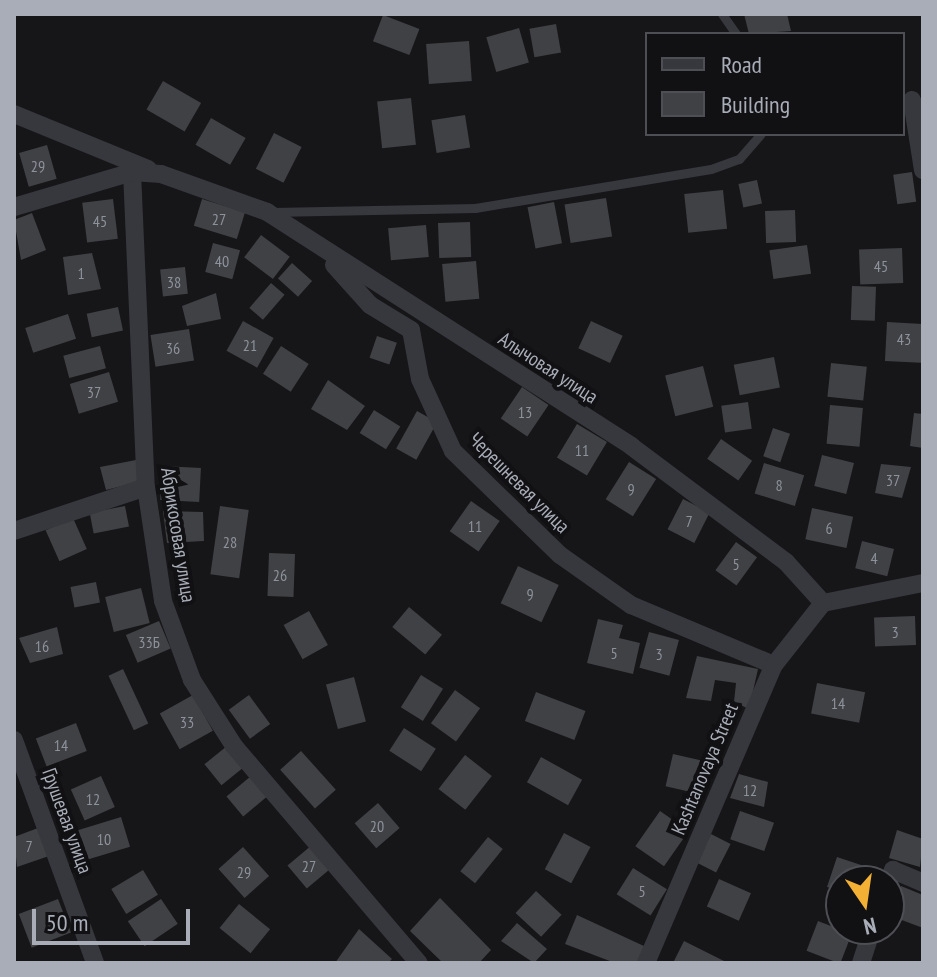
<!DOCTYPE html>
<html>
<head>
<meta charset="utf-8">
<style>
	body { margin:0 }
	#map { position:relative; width:937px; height:977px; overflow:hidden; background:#161618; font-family:"PT Sans Narrow",sans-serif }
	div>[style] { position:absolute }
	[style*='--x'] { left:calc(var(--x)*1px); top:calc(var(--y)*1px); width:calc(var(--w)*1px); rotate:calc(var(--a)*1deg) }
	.building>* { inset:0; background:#404145; transform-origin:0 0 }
	.lane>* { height:9px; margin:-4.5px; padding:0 4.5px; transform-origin:4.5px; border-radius:4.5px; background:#37383d }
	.street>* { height:18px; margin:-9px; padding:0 9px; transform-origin:9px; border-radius:9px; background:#37383d }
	span { translate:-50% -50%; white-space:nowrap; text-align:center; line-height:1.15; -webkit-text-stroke:8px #111113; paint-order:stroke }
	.number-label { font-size:16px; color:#8e929b }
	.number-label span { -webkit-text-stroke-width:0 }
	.street-label { font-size:20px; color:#a8adb8 }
	.frame { position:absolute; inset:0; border:16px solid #a8adb8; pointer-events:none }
	.legend { position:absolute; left:645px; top:32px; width:260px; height:104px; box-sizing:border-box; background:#111113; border:2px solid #4d4f55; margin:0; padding:10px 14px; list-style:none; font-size:24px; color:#a8adb8 }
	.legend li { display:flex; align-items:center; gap:16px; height:40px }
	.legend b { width:40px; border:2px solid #4d4f55 }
	.north { position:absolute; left:825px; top:865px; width:80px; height:80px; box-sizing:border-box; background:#111113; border:2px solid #4d4f55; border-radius:50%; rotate:167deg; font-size:22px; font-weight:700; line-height:32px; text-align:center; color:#a8adb8 }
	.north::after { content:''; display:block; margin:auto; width:28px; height:36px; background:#f2b134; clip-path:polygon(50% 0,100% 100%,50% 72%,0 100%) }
	.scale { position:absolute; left:32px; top:909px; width:158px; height:36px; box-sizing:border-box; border:4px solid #a8adb8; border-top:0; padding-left:10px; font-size:24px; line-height:28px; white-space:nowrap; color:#a8adb8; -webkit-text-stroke:6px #111113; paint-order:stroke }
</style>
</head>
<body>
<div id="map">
	<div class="building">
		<div style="clip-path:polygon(744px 14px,787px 14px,791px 31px,749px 34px)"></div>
		<div style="left:383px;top:15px;width:39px;height:28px;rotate:21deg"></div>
		<div style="left:556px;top:24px;width:29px;height:27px;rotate:80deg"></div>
		<div style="left:519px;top:28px;width:36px;height:34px;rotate:74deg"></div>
		<div style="left:469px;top:41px;width:40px;height:43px;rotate:86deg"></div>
		<div style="left:163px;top:81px;width:44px;height:33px;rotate:30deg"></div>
		<div style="left:411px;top:98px;width:47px;height:34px;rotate:84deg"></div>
		<div style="left:465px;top:115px;width:33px;height:34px;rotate:81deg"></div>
		<div style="left:211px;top:118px;width:40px;height:31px;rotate:30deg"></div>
		<div style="left:274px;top:133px;width:31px;height:40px;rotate:27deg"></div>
		<div style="left:47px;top:145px;width:35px;height:29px;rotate:74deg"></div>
		<div style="left:912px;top:172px;width:30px;height:19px;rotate:82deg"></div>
		<div style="left:757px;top:180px;width:24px;height:19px;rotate:78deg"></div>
		<div style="left:723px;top:190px;width:39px;height:39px;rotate:84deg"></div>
		<div style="left:606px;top:198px;width:39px;height:42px;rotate:81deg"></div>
		<div style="left:113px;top:199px;width:40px;height:31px;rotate:83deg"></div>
		<div style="left:202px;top:199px;width:45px;height:28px;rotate:17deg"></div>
		<div style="left:554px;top:202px;width:42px;height:27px;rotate:79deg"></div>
		<div style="left:795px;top:210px;width:32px;height:30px;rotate:88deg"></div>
		<div style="clip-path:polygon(32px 213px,46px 250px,21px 260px,14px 220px)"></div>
		<div style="left:470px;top:222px;width:35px;height:32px;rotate:88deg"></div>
		<div style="left:426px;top:225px;width:32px;height:38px;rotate:85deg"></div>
		<div style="left:261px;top:235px;width:36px;height:28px;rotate:37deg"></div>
		<div style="left:213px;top:243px;width:28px;height:30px;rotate:15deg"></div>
		<div style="left:807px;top:245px;width:29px;height:38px;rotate:82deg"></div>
		<div style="left:902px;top:248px;width:35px;height:43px;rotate:88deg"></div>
		<div style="clip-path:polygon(92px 253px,101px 289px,68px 295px,63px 257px)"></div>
		<div style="left:476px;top:261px;width:38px;height:34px;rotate:85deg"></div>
		<div style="left:292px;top:263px;width:27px;height:21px;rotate:42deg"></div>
		<div style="left:185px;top:267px;width:27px;height:25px;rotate:84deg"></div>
		<div style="left:271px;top:283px;width:18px;height:33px;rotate:41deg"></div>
		<div style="left:852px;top:286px;width:24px;height:34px;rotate:2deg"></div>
		<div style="clip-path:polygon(216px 293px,221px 319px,187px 326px,182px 306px)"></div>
		<div style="left:118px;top:307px;width:24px;height:32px;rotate:78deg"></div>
		<div style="left:68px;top:314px;width:26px;height:45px;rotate:72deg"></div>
		<div style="left:243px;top:321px;width:35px;height:34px;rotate:29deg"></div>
		<div style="left:591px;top:321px;width:35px;height:30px;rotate:25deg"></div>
		<div style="left:887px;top:322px;width:36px;height:39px;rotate:3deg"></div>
		<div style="left:189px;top:329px;width:32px;height:39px;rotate:81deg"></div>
		<div style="left:377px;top:336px;width:21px;height:23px;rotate:19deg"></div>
		<div style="left:100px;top:346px;width:23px;height:38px;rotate:75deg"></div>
		<div style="left:281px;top:346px;width:33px;height:33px;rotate:33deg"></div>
		<div style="left:774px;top:357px;width:31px;height:41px;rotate:79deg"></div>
		<div style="left:831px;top:363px;width:36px;height:34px;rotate:6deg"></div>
		<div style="left:703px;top:366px;width:42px;height:39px;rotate:76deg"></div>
		<div style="left:109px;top:372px;width:31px;height:41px;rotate:73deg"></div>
		<div style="clip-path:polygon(328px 380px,365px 406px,347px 430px,311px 409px)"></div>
		<div style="left:522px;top:387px;width:32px;height:38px;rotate:34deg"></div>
		<div style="left:748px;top:402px;width:27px;height:27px;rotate:82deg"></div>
		<div style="left:830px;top:405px;width:33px;height:39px;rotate:5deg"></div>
		<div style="left:374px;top:410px;width:31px;height:27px;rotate:32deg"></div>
		<div style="left:417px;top:411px;width:23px;height:43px;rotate:29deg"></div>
		<div style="clip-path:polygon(914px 413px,923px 414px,923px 448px,910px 446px)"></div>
		<div style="left:577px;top:424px;width:35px;height:39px;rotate:31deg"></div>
		<div style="left:773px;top:428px;width:18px;height:30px;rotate:19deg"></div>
		<div style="left:721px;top:439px;width:38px;height:24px;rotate:35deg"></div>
		<div style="left:822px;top:455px;width:33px;height:32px;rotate:14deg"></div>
		<div style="clip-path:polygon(136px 460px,138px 482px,106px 490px,100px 467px)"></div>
		<div style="left:629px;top:462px;width:32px;height:44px;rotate:32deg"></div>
		<div style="left:764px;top:463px;width:42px;height:32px;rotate:17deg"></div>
		<div style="clip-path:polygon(881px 464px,911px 467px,902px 498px,875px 493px)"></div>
		<div style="left:162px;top:466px;width:39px;height:34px;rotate:3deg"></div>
		<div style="left:683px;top:499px;width:30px;height:34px;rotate:27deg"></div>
		<div style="left:471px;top:501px;width:35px;height:37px;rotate:35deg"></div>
		<div style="left:125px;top:506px;width:21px;height:36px;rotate:79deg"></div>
		<div style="left:220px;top:506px;width:29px;height:69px;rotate:8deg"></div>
		<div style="left:812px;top:508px;width:42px;height:32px;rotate:12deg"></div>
		<div style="clip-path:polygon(163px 511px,203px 512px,204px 541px,167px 543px)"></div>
		<div style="left:73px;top:518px;width:34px;height:30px;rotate:66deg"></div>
		<div style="left:862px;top:541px;width:33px;height:28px;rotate:14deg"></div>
		<div style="left:736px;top:542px;width:26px;height:35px;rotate:36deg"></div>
		<div style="left:269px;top:553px;width:26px;height:43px;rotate:2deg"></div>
		<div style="left:518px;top:566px;width:45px;height:41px;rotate:25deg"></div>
		<div style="left:96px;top:582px;width:21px;height:26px;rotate:79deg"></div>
		<div style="left:141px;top:588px;width:36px;height:37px;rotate:76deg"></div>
		<div style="left:409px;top:607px;width:43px;height:26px;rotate:40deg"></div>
		<div style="left:309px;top:611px;width:39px;height:29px;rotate:61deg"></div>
		<div style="left:915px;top:616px;width:29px;height:41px;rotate:88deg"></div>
		<div style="clip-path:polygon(598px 619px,623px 625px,619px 638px,640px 643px,633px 674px,587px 663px)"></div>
		<div style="left:159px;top:621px;width:30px;height:36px;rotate:67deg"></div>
		<div style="clip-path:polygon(57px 627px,63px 654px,30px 663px,19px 638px)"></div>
		<div style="left:649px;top:632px;width:31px;height:37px;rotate:15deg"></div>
		<div style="clip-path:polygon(697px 656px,758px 669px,749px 709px,734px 702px,736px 683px,715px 680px,711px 701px,686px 698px)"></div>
		<div style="left:123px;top:669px;width:60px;height:16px;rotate:65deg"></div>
		<div style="left:421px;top:675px;width:26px;height:38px;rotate:32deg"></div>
		<div style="left:354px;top:677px;width:46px;height:29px;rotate:75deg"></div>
		<div style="left:817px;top:683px;width:49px;height:31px;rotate:11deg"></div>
		<div style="left:455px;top:690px;width:31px;height:41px;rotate:36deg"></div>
		<div style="left:536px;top:692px;width:53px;height:31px;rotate:21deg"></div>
		<div style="left:193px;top:695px;width:41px;height:38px;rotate:61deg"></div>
		<div style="left:249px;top:695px;width:36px;height:25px;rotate:54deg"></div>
		<div style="left:76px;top:723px;width:30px;height:43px;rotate:69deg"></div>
		<div style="left:404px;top:728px;width:38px;height:27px;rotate:33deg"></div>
		<div style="left:227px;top:746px;width:27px;height:29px;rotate:51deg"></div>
		<div style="left:301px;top:751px;width:52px;height:28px;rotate:48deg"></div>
		<div style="left:673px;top:754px;width:36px;height:33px;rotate:13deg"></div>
		<div style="left:465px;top:755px;width:34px;height:43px;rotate:38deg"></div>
		<div style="left:541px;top:757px;width:47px;height:29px;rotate:29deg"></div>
		<div style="clip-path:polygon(739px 774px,768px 782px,764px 807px,730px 798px)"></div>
		<div style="left:101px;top:776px;width:34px;height:33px;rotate:66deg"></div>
		<div style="left:251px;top:776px;width:26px;height:32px;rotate:50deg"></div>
		<div style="left:378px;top:803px;width:33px;height:31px;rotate:49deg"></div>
		<div style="left:660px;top:811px;width:35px;height:43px;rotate:35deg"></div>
		<div style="left:740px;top:811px;width:36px;height:30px;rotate:19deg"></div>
		<div style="left:121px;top:817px;width:31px;height:46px;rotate:73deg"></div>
		<div style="clip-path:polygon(38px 828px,49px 856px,17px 867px,14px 837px)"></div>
		<div style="clip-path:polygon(897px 830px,923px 839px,920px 867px,889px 858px)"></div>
		<div style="left:564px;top:833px;width:30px;height:41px;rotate:28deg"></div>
		<div style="left:711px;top:834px;width:22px;height:32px;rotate:27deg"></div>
		<div style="left:488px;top:837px;width:19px;height:44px;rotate:39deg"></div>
		<div style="left:312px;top:845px;width:30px;height:32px;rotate:50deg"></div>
		<div style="left:243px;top:847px;width:39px;height:33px;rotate:48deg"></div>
		<div style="clip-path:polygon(837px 857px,876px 870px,872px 881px,841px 881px,841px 891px,827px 887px)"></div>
		<div style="left:633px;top:868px;width:40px;height:31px;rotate:32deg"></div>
		<div style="left:143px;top:870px;width:29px;height:37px;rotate:59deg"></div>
		<div style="left:719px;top:879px;width:35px;height:30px;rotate:24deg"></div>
		<div style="clip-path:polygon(901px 886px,923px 895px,923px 928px,891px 916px)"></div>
		<div style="left:536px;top:891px;width:35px;height:30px;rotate:43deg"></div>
		<div style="clip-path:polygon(440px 898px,491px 950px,479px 963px,443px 963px,410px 931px)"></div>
		<div style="left:58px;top:899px;width:36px;height:42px;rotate:69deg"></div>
		<div style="left:161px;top:899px;width:30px;height:40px;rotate:56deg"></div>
		<div style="left:239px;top:904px;width:40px;height:31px;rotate:39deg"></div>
		<div style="clip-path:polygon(577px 915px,646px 947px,638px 963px,615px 963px,565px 944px)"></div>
		<div style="left:818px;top:921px;width:36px;height:32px;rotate:21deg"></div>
		<div style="clip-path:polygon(517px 923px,547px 949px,534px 963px,501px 941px)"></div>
		<div style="clip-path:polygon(359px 929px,392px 959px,388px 963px,335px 963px)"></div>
		<div style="clip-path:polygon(684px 941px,724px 961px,722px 963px,673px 963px)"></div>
	</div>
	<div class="lane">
		<div style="--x:722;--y:14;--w:24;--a:55"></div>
		<div style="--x:273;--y:212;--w:202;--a:-1.1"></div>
		<div style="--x:475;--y:208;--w:239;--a:-9.4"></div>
		<div style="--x:711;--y:169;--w:30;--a:-20"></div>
		<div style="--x:739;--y:159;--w:33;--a:-49"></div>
	</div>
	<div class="street">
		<div style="--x:912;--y:100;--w:71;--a:81.1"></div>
		<div style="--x:14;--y:114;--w:145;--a:22.3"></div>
		<div style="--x:132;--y:172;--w:315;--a:87.5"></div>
		<div style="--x:146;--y:487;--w:115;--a:81.5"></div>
		<div style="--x:163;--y:601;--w:84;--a:69.8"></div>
		<div style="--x:192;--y:680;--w:78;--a:57.5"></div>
		<div style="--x:234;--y:746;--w:285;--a:49.6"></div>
		<div style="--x:14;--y:207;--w:123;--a:-16.5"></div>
		<div style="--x:132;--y:172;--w:29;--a:4"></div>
		<div style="--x:161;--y:174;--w:113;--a:19.7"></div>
		<div style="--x:267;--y:212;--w:433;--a:32.7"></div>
		<div style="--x:631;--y:446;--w:194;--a:36.8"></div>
		<div style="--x:786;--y:562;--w:55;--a:47.9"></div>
		<div style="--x:823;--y:603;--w:102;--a:-11.3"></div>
		<div style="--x:334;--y:265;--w:54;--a:48"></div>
		<div style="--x:370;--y:305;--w:48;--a:31.4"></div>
		<div style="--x:411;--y:330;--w:50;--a:79.6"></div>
		<div style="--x:420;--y:379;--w:79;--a:65.4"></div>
		<div style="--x:453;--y:451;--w:149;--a:44.2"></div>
		<div style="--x:560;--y:555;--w:87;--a:35.2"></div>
		<div style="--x:631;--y:605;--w:155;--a:22.8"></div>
		<div style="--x:14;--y:531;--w:139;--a:-18.4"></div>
		<div style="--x:14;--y:740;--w:237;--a:70"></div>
		<div style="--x:889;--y:881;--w:12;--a:-70"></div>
		<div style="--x:893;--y:870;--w:33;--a:23"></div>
		<div style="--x:646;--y:963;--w:324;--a:-66.8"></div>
		<div style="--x:774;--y:665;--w:79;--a:-51.7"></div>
		<div style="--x:861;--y:963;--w:36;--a:-72"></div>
	</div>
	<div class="number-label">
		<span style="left:38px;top:166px">29</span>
		<span style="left:219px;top:219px">27</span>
		<span style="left:100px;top:221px">45</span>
		<span style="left:222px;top:261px">40</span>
		<span style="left:881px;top:266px">45</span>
		<span style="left:81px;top:273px">1</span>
		<span style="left:174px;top:282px">38</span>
		<span style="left:904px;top:339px">43</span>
		<span style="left:250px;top:345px">21</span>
		<span style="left:173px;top:348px">36</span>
		<span style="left:94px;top:392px">37</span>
		<span style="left:525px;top:412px">13</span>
		<span style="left:582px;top:450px">11</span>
		<span style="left:893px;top:480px">37</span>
		<span style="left:779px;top:485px">8</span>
		<span style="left:631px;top:489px">9</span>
		<span style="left:689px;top:521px">7</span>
		<span style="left:475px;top:526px">11</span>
		<span style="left:829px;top:528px">6</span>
		<span style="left:230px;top:542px">28</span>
		<span style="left:874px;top:558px">4</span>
		<span style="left:736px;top:564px">5</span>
		<span style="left:280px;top:575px">26</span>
		<span style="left:530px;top:594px">9</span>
		<span style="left:895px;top:632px">3</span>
		<span style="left:149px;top:642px">33Б</span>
		<span style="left:42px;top:646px">16</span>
		<span style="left:614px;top:653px">5</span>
		<span style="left:659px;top:654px">3</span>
		<span style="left:838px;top:703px">14</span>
		<span style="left:187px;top:722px">33</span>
		<span style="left:61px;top:745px">14</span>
		<span style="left:750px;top:790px">12</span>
		<span style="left:93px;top:799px">12</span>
		<span style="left:377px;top:826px">20</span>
		<span style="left:104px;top:839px">10</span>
		<span style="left:29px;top:846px">7</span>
		<span style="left:309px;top:866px">27</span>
		<span style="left:244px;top:872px">29</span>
		<span style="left:642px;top:891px">5</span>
	</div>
	<div class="street-label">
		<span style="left:548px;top:368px;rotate:33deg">Алычовая улица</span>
		<span style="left:519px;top:483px;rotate:45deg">Черешневая улица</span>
		<span style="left:178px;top:535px;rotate:81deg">Абрикосовая улица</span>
		<span style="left:705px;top:769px;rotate:-67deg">Kashtanovaya Street</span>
		<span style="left:67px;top:821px;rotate:70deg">Грушевая улица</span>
	</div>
	<div class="frame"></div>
	<ul class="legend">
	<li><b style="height:10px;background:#37383d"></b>Road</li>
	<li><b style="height:22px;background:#404145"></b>Building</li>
	</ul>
	<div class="north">N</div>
	<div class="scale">50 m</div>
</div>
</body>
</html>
